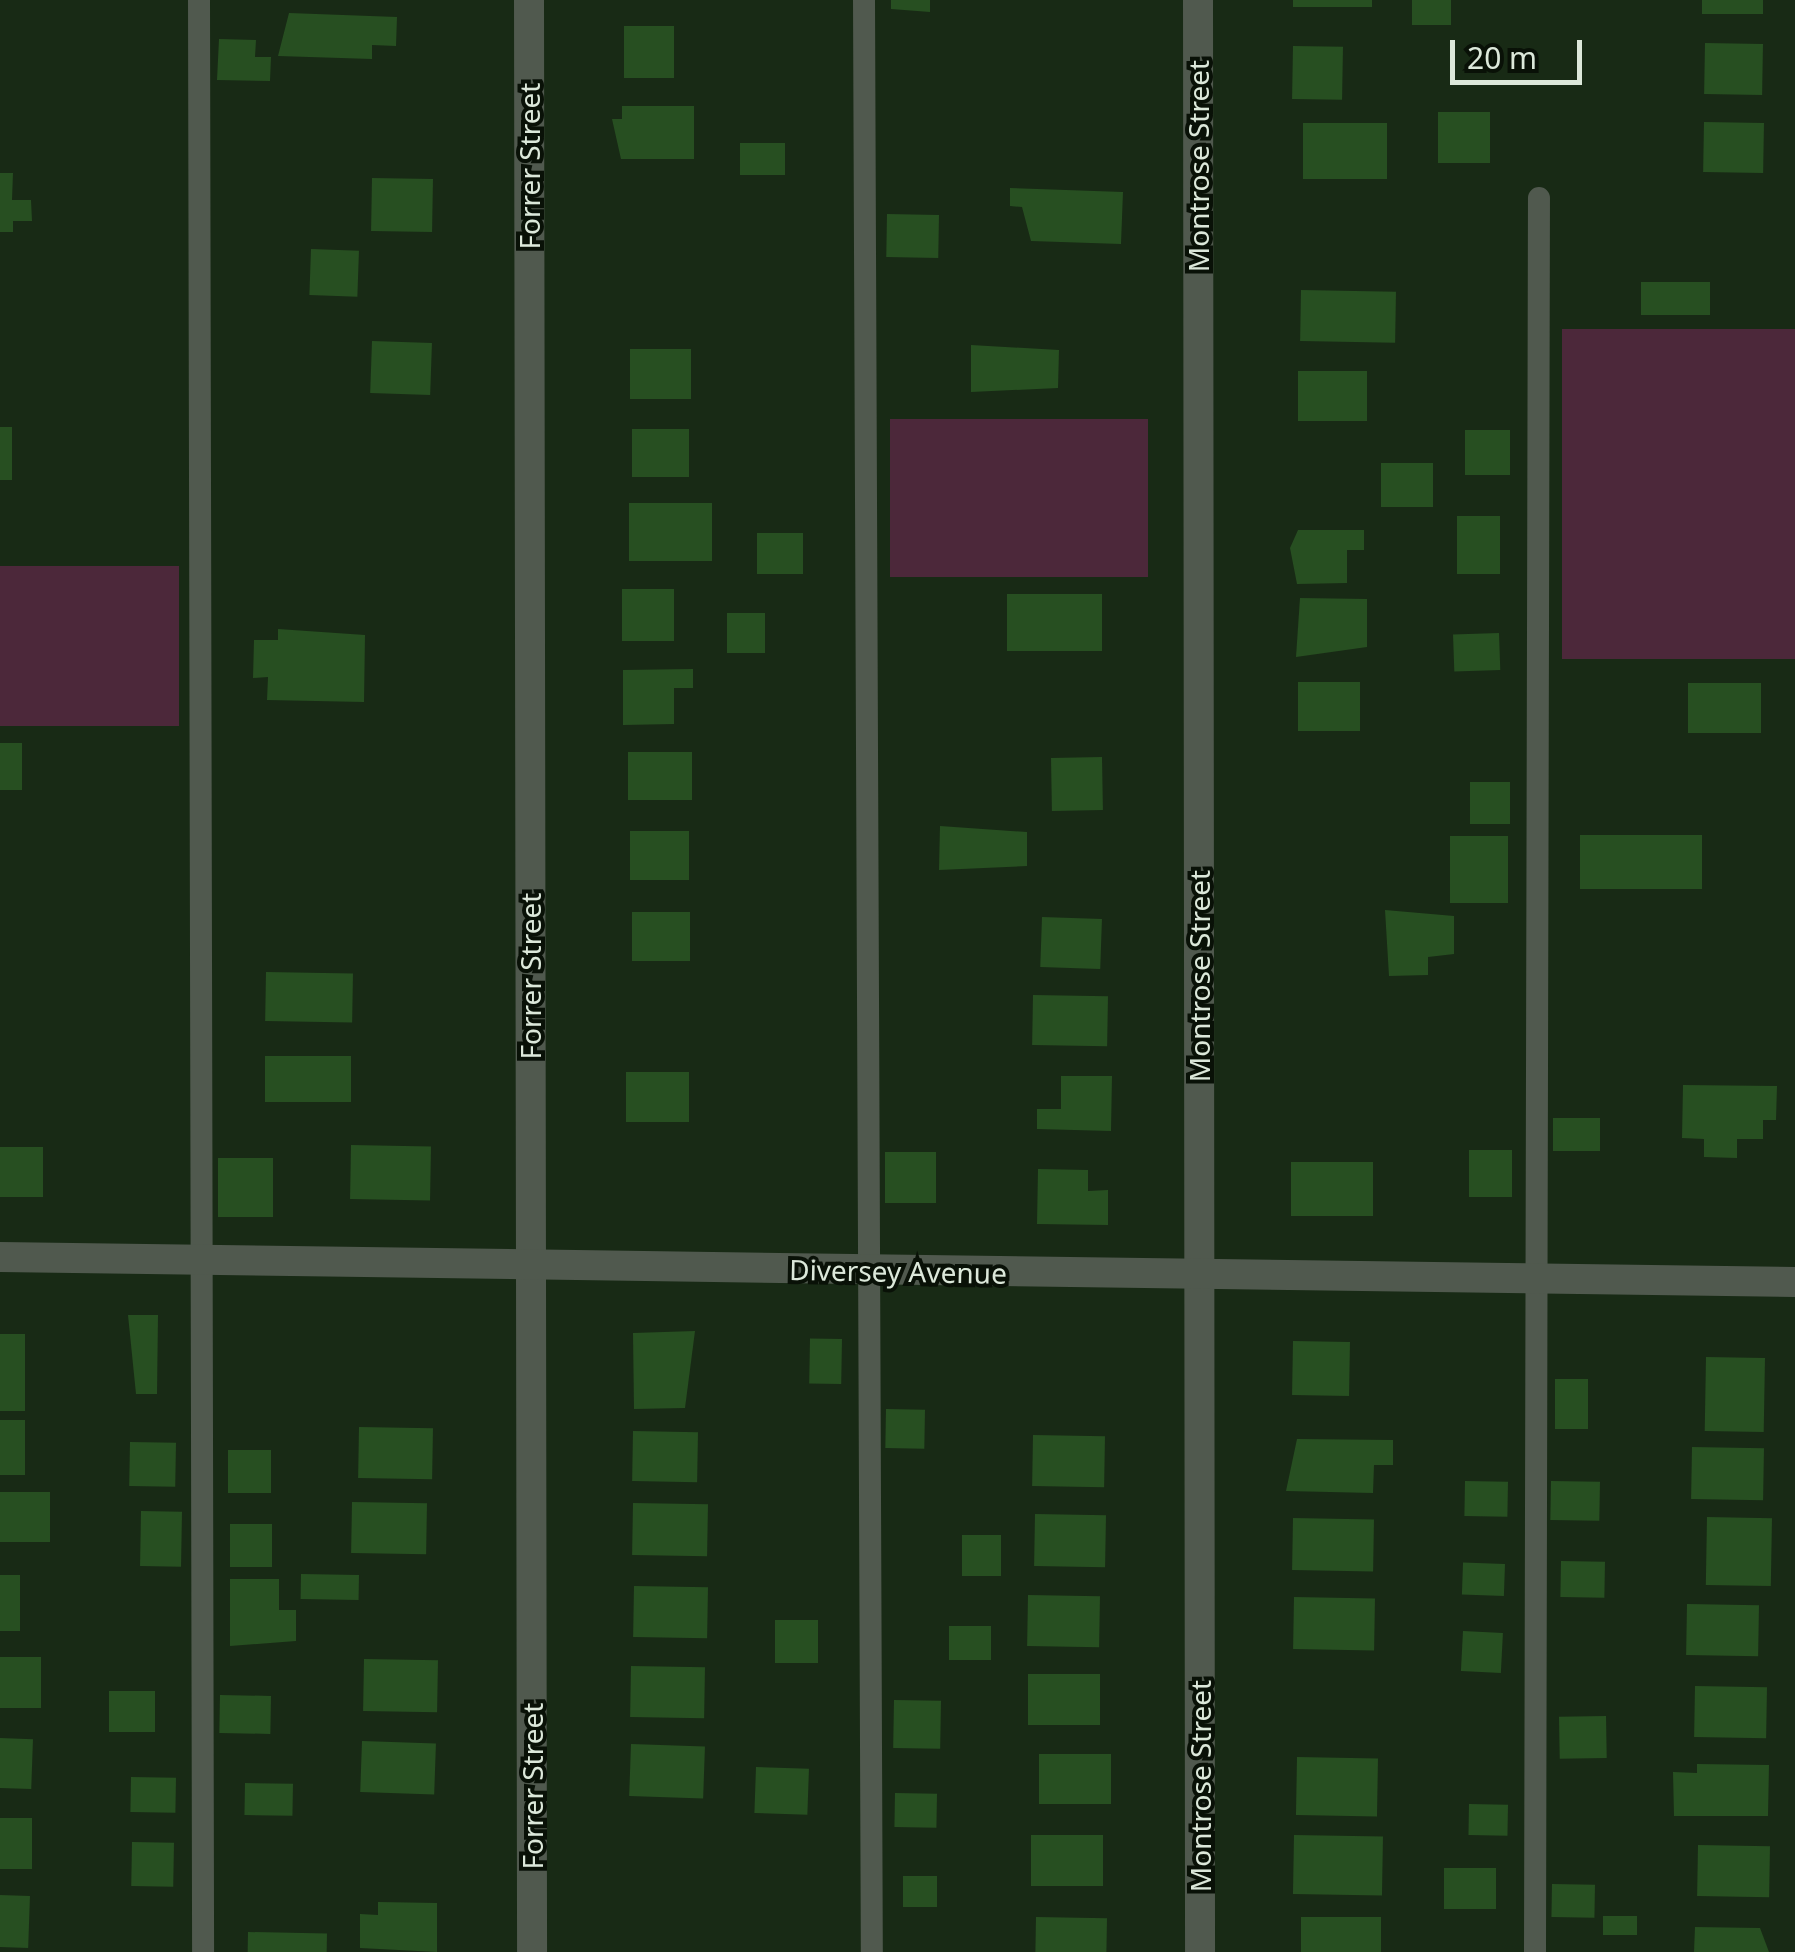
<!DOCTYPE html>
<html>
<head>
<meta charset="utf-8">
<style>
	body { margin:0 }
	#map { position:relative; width:1795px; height:1952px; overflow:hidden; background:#182a15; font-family:"Noto Sans",sans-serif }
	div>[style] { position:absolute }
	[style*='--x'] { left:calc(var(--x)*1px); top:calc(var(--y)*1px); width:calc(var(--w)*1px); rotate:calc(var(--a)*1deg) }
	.green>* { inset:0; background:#4c283a; transform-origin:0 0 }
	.building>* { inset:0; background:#274f21; transform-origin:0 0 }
	.lane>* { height:22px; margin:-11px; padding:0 11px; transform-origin:11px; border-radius:11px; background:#50594e }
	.street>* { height:30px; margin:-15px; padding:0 15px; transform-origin:15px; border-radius:15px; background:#50594e }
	span { translate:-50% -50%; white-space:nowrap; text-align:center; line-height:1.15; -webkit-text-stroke:8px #091107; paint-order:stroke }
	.street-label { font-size:28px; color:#dce8da }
	.scale { position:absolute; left:1450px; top:40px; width:132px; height:45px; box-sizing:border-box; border:5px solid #dce8da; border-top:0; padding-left:12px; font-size:30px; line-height:35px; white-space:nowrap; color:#dce8da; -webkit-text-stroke:8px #091107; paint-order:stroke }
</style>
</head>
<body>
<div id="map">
	<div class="green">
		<div style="left:1562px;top:329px;width:233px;height:330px"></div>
		<div style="left:890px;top:419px;width:258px;height:158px"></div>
		<div style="left:0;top:566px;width:179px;height:160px"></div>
	</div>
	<div class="building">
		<div style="clip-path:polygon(891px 0,930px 0,930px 12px,891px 9px)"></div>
		<div style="left:1293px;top:0;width:79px;height:7px"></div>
		<div style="left:1412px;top:0;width:39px;height:25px"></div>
		<div style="left:1702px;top:0;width:61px;height:14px"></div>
		<div style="clip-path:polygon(289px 13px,397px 17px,396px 46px,372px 45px,372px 59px,278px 56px)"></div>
		<div style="left:624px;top:26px;width:50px;height:52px"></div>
		<div style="clip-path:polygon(219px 39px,256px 40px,255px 57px,271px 57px,270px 81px,217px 80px)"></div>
		<div style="left:1705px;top:43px;width:58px;height:51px;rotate:1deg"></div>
		<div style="left:1293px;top:46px;width:50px;height:53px;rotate:1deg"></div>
		<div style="clip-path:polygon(622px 106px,694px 106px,694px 159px,621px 159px,612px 119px,622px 119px)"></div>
		<div style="left:1438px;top:112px;width:52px;height:51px"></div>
		<div style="left:1704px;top:122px;width:60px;height:50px;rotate:1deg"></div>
		<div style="left:1387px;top:123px;width:56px;height:84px;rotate:90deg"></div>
		<div style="left:740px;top:143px;width:45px;height:32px"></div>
		<div style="clip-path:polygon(0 173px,13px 173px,12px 200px,31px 200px,32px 221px,13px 221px,13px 232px,0 232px)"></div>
		<div style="left:372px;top:178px;width:61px;height:53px;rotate:1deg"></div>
		<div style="clip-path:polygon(1010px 188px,1123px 192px,1121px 244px,1031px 241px,1022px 207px,1010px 206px)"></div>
		<div style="left:887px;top:214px;width:52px;height:43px;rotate:1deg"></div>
		<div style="left:311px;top:249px;width:48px;height:46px;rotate:2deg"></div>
		<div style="left:1641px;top:282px;width:69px;height:33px"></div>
		<div style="left:1301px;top:290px;width:95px;height:51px;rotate:1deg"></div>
		<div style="left:372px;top:341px;width:60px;height:52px;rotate:2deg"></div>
		<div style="clip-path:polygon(971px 345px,1059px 350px,1058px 388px,971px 392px)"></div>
		<div style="left:691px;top:349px;width:50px;height:61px;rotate:90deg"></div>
		<div style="left:1298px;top:371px;width:69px;height:50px"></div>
		<div style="left:0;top:427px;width:12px;height:53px"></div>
		<div style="left:632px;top:429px;width:57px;height:48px"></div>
		<div style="left:1465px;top:430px;width:45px;height:45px"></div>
		<div style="left:1433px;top:463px;width:44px;height:52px;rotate:90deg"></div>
		<div style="left:629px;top:503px;width:83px;height:58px"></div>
		<div style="left:1457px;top:516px;width:43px;height:58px"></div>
		<div style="clip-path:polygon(1298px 530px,1364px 530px,1364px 550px,1347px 550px,1347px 583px,1297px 584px,1290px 548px)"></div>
		<div style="left:757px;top:533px;width:46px;height:41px"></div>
		<div style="left:622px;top:589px;width:52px;height:52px"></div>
		<div style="left:1007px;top:594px;width:95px;height:57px"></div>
		<div style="clip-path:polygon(1300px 598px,1367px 599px,1367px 647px,1296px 657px)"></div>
		<div style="left:727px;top:613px;width:38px;height:40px"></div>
		<div style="clip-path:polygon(278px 629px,365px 635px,364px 702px,267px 700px,268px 677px,253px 678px,254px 640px,278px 640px)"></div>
		<div style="left:1499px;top:633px;width:37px;height:46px;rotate:88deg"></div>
		<div style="clip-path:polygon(693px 669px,693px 688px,674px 688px,674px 724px,623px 725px,623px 670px)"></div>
		<div style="left:1298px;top:682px;width:62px;height:49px"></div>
		<div style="left:1688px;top:683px;width:73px;height:50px"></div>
		<div style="left:0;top:743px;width:22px;height:47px"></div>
		<div style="left:628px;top:752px;width:64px;height:48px"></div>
		<div style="left:1102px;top:757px;width:53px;height:51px;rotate:89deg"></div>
		<div style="left:1470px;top:782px;width:40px;height:42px"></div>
		<div style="clip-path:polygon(940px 826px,1027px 832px,1027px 866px,939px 870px)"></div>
		<div style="left:630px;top:831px;width:59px;height:49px"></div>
		<div style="left:1580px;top:835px;width:122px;height:54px"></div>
		<div style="left:1450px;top:836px;width:58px;height:67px"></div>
		<div style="clip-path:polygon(1385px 910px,1454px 916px,1454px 954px,1428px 957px,1428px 975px,1389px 976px)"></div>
		<div style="left:690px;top:912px;width:49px;height:58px;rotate:90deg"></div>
		<div style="left:1042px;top:917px;width:60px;height:50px;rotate:2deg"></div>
		<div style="left:266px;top:972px;width:87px;height:49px;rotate:1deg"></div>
		<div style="left:1033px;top:995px;width:75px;height:50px;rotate:1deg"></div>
		<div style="left:265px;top:1056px;width:86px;height:46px"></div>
		<div style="left:626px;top:1072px;width:63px;height:50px"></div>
		<div style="clip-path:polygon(1061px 1076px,1112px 1076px,1111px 1131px,1037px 1129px,1037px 1109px,1061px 1109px)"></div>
		<div style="clip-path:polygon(1683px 1085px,1777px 1086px,1776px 1120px,1763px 1120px,1763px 1139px,1737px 1139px,1737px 1158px,1704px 1157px,1704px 1139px,1682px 1138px)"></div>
		<div style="left:1553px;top:1118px;width:47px;height:33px"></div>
		<div style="left:351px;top:1145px;width:80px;height:54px;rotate:1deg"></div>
		<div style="left:0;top:1147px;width:43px;height:50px"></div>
		<div style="left:1469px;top:1150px;width:43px;height:47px"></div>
		<div style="left:885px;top:1152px;width:51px;height:51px"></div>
		<div style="left:218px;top:1158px;width:55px;height:59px"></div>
		<div style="left:1291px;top:1162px;width:82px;height:54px"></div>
		<div style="clip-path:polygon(1038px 1169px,1088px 1170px,1088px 1191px,1108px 1190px,1108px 1225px,1037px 1224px)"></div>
		<div style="clip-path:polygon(128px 1315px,158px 1315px,157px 1394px,136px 1394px)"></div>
		<div style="clip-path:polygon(695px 1331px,685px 1408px,634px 1409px,633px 1333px)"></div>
		<div style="left:0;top:1334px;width:25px;height:77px"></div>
		<div style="left:842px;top:1339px;width:45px;height:32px;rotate:91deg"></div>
		<div style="left:1293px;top:1341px;width:57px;height:54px;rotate:1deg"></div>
		<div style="left:1706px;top:1357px;width:59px;height:74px;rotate:1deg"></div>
		<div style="left:1555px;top:1379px;width:33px;height:50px"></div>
		<div style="left:886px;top:1409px;width:39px;height:39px;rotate:1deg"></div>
		<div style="left:0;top:1420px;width:25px;height:55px"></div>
		<div style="left:359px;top:1427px;width:74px;height:51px;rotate:1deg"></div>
		<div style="left:633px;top:1431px;width:65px;height:50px;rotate:1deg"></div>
		<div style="left:1033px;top:1435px;width:72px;height:51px;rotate:1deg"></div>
		<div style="clip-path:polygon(1297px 1439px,1393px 1440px,1393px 1465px,1374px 1465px,1373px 1493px,1286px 1491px)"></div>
		<div style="left:130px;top:1442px;width:46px;height:44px;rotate:1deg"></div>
		<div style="left:1692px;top:1447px;width:72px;height:52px;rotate:1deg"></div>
		<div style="left:228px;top:1450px;width:43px;height:43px"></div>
		<div style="left:1465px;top:1481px;width:43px;height:35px;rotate:1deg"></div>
		<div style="left:1551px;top:1481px;width:49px;height:39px;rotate:1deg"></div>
		<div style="left:0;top:1492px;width:50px;height:50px"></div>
		<div style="left:352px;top:1502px;width:75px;height:51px;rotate:1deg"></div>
		<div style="left:633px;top:1503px;width:75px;height:52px;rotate:1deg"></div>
		<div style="left:141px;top:1511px;width:41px;height:55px;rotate:1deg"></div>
		<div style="left:1035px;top:1514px;width:71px;height:52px;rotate:1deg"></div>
		<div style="left:1707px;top:1517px;width:65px;height:68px;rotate:1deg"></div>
		<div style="left:1293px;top:1518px;width:81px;height:52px;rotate:1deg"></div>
		<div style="left:230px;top:1524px;width:42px;height:43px"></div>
		<div style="left:962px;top:1535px;width:39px;height:41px"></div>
		<div style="left:1561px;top:1561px;width:44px;height:36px;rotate:1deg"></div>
		<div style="left:1505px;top:1564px;width:32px;height:42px;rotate:92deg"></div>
		<div style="left:301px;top:1574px;width:58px;height:25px;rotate:1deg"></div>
		<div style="left:0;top:1575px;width:20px;height:56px"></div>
		<div style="clip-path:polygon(230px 1579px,279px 1579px,279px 1610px,296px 1610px,296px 1641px,230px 1646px)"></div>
		<div style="left:634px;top:1586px;width:74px;height:51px;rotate:1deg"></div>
		<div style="left:1028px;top:1595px;width:72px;height:51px;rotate:1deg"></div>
		<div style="left:1294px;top:1597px;width:81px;height:52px;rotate:1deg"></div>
		<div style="left:1687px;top:1604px;width:72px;height:51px;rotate:1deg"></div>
		<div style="left:775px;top:1620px;width:43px;height:43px"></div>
		<div style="left:949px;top:1626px;width:42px;height:34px"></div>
		<div style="left:1463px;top:1631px;width:40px;height:40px;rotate:3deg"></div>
		<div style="left:0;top:1657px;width:41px;height:51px"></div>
		<div style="left:364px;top:1659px;width:74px;height:52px;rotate:1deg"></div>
		<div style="left:631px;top:1666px;width:74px;height:51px;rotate:1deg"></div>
		<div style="left:1028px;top:1674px;width:72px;height:51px"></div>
		<div style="left:1695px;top:1686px;width:72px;height:51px;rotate:1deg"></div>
		<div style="left:109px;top:1691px;width:46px;height:41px"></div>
		<div style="left:220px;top:1695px;width:51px;height:38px;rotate:1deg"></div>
		<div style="left:894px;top:1700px;width:47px;height:48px;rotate:1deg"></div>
		<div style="left:1606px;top:1716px;width:42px;height:47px;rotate:89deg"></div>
		<div style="left:0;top:1738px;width:33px;height:50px;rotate:2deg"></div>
		<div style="left:362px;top:1741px;width:74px;height:51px;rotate:2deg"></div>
		<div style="left:631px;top:1744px;width:74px;height:52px;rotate:2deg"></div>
		<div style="left:1039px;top:1754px;width:72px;height:50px"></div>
		<div style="left:1297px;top:1757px;width:81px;height:58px;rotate:1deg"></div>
		<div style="clip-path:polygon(1697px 1764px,1769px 1765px,1768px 1816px,1674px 1816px,1673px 1772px,1697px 1773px)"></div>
		<div style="left:756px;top:1767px;width:53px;height:46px;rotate:2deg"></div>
		<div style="left:131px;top:1777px;width:45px;height:35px;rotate:1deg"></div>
		<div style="left:245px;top:1783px;width:48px;height:32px;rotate:1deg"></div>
		<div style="left:895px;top:1793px;width:42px;height:34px;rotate:1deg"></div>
		<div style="left:1469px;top:1804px;width:39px;height:31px;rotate:1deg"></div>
		<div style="left:0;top:1818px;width:32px;height:51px"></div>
		<div style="left:1031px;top:1835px;width:72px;height:51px"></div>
		<div style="left:1294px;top:1835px;width:89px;height:59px;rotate:1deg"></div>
		<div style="left:132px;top:1842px;width:42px;height:44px;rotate:1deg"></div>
		<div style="left:1698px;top:1845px;width:72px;height:51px;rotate:1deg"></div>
		<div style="left:1444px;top:1868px;width:52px;height:41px"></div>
		<div style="left:903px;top:1876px;width:34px;height:31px"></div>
		<div style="left:1552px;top:1884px;width:43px;height:33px;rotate:1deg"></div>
		<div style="left:0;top:1895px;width:30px;height:52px;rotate:2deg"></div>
		<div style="clip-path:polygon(378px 1902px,437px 1903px,437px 1952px,360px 1948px,360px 1914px,378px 1915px)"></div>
		<div style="left:1603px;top:1916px;width:34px;height:19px"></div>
		<div style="left:1036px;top:1917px;width:71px;height:35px;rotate:1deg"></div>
		<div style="left:1301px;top:1917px;width:80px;height:35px"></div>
		<div style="clip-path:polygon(1695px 1927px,1760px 1928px,1769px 1952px,1694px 1952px)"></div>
		<div style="left:248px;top:1932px;width:79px;height:20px;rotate:1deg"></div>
	</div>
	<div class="lane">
		<div style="--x:199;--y:0;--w:1952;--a:89.88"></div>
		<div style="--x:864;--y:0;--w:1952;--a:89.77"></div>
		<div style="--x:1535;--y:1952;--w:1754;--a:-89.87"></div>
	</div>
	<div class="street">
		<div style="--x:529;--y:0;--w:1952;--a:89.91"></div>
		<div style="--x:1198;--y:0;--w:1952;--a:89.94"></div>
		<div style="--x:0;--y:1257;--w:1795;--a:0.8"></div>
	</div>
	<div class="street-label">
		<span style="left:529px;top:166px;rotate:-90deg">Forrer Street</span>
		<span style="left:1198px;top:166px;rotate:-90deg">Montrose Street</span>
		<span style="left:530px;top:976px;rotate:-90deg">Forrer Street</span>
		<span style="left:1199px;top:976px;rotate:-90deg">Montrose Street</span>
		<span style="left:898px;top:1271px;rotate:1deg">Diversey Avenue</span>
		<span style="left:532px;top:1786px;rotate:-90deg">Forrer Street</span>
		<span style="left:1200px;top:1786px;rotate:-90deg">Montrose Street</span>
	</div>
	<div class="scale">20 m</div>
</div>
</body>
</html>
